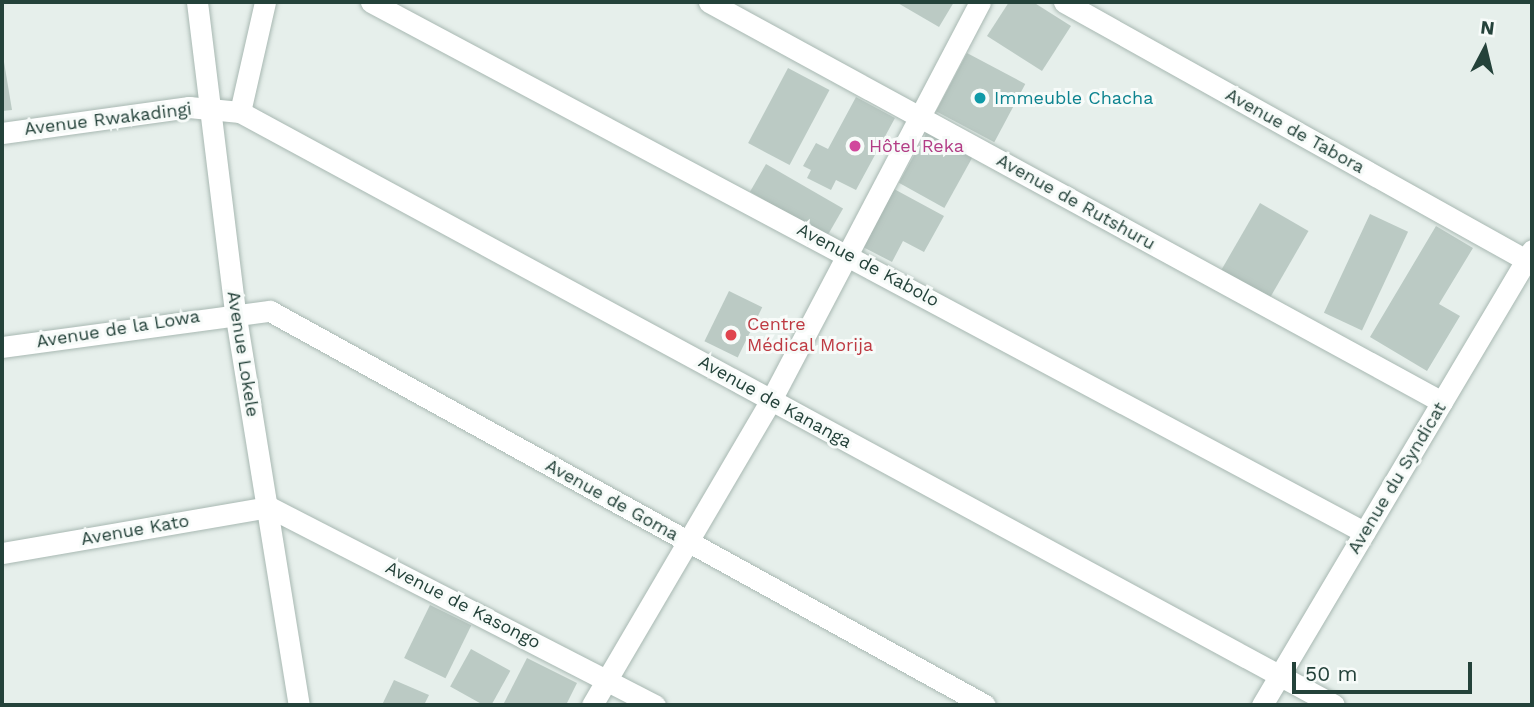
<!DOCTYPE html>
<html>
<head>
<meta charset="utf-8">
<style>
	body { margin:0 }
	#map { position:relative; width:1534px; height:707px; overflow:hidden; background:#e6efeb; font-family:"Work Sans",sans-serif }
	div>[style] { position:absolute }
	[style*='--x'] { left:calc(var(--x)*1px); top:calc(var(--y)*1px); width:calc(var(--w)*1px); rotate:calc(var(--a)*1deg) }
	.building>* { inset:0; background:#bbcac4; transform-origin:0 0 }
	.roads { filter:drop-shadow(0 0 2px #a8b8b2) drop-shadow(0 0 2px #a8b8b2) }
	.minor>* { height:21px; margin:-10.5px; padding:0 10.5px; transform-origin:10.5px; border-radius:10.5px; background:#fff }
	.dots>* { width:19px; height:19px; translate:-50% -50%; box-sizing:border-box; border:4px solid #f7fbf9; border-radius:50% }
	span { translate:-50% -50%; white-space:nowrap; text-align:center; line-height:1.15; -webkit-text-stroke:6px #f7fbf9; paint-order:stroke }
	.culture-label { font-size:18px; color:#0d838f }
	.left { translate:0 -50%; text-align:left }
	.street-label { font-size:18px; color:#24423a }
	.hotel-label { font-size:18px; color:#b23c85 }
	.health-label { font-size:18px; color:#be3a42 }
	.frame { position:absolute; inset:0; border:4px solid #24423a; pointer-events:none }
	.north { position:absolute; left:1450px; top:14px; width:70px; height:70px; -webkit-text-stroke:5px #f7fbf9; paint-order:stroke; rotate:7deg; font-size:19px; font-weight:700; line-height:28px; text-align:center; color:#24423a }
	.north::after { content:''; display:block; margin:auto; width:24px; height:32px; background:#24423a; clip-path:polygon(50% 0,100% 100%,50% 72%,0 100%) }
	.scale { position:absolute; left:1292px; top:662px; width:180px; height:32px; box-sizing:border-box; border:4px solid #24423a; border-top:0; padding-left:9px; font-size:21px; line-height:24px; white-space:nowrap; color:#24423a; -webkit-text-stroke:5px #f7fbf9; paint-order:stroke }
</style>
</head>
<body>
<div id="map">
	<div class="building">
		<div style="clip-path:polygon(896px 2px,954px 2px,939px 27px)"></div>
		<div style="clip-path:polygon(1009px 2px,1033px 2px,1071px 26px,1042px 71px,987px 36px)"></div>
		<div style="clip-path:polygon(2px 50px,12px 110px,2px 111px)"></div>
		<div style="left:967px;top:53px;width:66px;height:66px;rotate:28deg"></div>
		<div style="left:788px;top:68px;width:47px;height:85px;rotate:28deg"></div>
		<div style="clip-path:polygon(856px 97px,895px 118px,856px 190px,836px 180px,831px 190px,807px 178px,811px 170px,803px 166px,816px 143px,828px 149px)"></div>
		<div style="left:927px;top:132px;width:52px;height:58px;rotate:29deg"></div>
		<div style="left:766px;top:164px;width:89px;height:32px;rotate:30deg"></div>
		<div style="clip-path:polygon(894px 189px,944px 216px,924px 252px,903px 241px,892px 262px,863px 247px)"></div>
		<div style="left:1260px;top:203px;width:56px;height:80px;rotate:30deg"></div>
		<div style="left:1370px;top:214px;width:42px;height:109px;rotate:25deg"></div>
		<div style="clip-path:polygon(1436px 226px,1473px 248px,1439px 304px,1460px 316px,1427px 371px,1370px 337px)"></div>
		<div style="left:729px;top:291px;width:37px;height:56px;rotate:26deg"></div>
		<div style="left:430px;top:605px;width:46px;height:59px;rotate:26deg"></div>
		<div style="left:471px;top:649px;width:45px;height:43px;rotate:29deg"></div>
		<div style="clip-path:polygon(527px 658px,577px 683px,566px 705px,503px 705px)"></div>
		<div style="clip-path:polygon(394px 680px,429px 695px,424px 705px,382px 705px)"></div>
	</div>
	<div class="roads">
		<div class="minor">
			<div style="--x:197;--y:2;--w:311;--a:83"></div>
			<div style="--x:235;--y:311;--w:399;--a:80.8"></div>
			<div style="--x:371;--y:2;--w:1126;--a:28.09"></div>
			<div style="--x:709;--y:2;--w:835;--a:28.62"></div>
			<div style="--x:1064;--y:2;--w:529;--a:29.18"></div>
			<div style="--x:240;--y:112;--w:113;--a:-77.2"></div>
			<div style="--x:2;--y:133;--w:189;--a:-7.9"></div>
			<div style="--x:189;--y:107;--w:51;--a:5.6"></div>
			<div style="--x:240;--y:112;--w:1244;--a:28.46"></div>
			<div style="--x:2;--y:347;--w:270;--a:-7.7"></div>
			<div style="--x:270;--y:311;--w:816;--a:28.86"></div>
			<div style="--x:2;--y:553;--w:271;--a:-9.8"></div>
			<div style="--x:269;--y:507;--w:434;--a:27.2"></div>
			<div style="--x:592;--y:705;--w:354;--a:-59.6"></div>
			<div style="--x:771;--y:400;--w:450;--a:-62.3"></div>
			<div style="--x:1262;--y:705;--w:529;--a:-59.31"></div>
		</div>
	</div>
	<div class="dots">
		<div style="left:980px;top:98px;background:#0f9aa8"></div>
		<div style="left:855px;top:146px;background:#d1479c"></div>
		<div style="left:731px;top:335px;background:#e0444e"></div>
	</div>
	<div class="culture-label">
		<span class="left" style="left:994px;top:98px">Immeuble Chacha</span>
	</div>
	<div class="street-label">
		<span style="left:108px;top:119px;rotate:-7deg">Avenue Rwakadingi</span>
		<span style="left:1295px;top:131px;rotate:29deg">Avenue de Tabora</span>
		<span style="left:1076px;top:202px;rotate:29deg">Avenue de Rutshuru</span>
		<span style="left:868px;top:265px;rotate:28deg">Avenue de Kabolo</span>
		<span style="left:118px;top:329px;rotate:-9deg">Avenue de la Lowa</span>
		<span style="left:243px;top:354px;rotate:81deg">Avenue Lokele</span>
		<span style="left:775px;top:402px;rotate:29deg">Avenue de Kananga</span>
		<span style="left:1397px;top:478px;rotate:-59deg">Avenue du Syndicat</span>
		<span style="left:612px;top:500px;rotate:29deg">Avenue de Goma</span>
		<span style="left:135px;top:530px;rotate:-10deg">Avenue Kato</span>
		<span style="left:463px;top:605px;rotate:27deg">Avenue de Kasongo</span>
	</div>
	<div class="hotel-label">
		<span class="left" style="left:869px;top:146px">Hôtel Reka</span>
	</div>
	<div class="health-label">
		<span class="left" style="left:747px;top:335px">Centre<br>Médical Morija</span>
	</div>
	<div class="frame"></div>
	<div class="north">N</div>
	<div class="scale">50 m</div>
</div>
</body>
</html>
